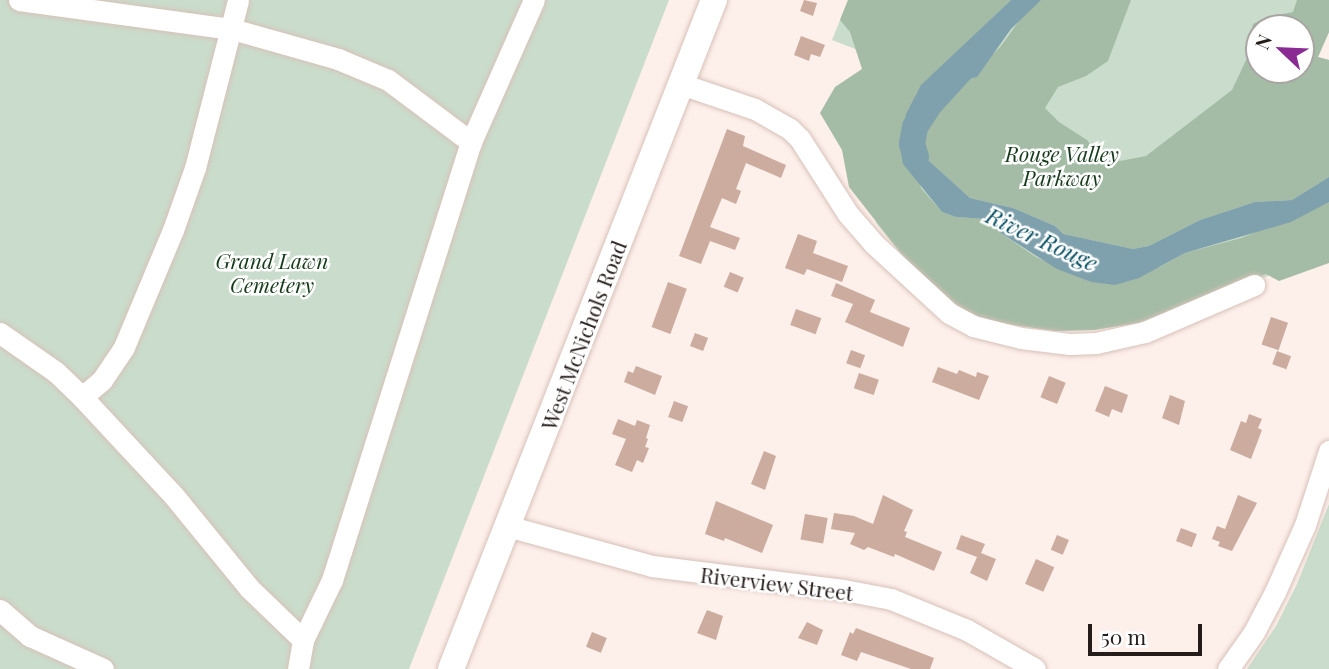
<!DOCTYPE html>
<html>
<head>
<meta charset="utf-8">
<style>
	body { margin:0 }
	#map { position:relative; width:1329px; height:669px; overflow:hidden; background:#fdefea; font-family:"Playfair Display",serif }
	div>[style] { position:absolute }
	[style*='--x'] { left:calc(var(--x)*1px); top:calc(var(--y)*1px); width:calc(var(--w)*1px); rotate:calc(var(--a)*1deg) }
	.green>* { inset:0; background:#cadccb }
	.forest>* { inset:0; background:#a4bca5 }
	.water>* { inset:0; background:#7fa1ad }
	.river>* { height:26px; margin:-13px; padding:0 13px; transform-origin:13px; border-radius:13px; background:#7fa1ad }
	.building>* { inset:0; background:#cbac9f; transform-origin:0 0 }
	.roads { filter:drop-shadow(0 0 2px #d7c1b9) drop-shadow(0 0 2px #d7c1b9) }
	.minor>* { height:21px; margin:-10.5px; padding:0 10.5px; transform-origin:10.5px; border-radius:10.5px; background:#fff }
	.major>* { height:26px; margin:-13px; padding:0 13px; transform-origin:13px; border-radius:13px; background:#fff }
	span { translate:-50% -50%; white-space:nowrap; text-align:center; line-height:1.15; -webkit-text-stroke:5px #fff; paint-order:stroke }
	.park-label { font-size:21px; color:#153b1a; font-style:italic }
	.street-label { font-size:21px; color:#251d1a }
	.water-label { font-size:23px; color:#095165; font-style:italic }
	.north { position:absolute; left:1245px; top:14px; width:70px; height:70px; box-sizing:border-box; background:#fff; border:2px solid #a8a5a3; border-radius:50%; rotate:293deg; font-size:19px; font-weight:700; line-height:28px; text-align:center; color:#251d1a }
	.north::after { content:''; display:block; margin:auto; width:24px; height:32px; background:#8a2a93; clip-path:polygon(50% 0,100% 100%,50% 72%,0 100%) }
	.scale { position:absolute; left:1088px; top:624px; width:114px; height:32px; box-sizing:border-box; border:4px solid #251d1a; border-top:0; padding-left:9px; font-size:21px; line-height:24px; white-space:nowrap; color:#251d1a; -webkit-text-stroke:5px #fff; paint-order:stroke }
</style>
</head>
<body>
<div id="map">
	<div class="green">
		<div style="clip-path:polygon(0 0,669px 0,409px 669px,0 669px)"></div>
		<div style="clip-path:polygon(evenodd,848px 0,1329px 0,1329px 32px,1318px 57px,1329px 60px,1329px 254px,1138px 323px,1094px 330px,1055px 331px,918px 275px,876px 223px,897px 65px,832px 40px,848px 0,1259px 28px,1301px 28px,1301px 70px,1259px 70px,1259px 28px)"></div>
		<div style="clip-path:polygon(1329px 504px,1329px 669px,1247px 669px,1276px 626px,1297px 584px)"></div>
	</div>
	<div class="forest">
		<div style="clip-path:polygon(848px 0,1011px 0,947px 61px,906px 114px,921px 188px,942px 212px,956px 217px,986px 219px,999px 232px,1036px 257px,1091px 282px,1160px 267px,1185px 253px,1241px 238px,1329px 202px,1329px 263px,1279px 281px,1266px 274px,1138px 323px,1094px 330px,1055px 331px,971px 319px,918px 275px,849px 187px,842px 150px,820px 113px,835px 87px,862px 69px,850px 32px,840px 20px)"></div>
		<div style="clip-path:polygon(evenodd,1041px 0,1131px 0,1108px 61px,1086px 76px,1058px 87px,1045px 108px,1059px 122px,1087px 140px,1097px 153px,1120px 161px,1146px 156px,1232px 90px,1247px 58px,1253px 24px,1267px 17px,1293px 12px,1297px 0,1329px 0,1329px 32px,1318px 57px,1329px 60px,1329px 177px,1292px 200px,1255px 202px,1200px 220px,1149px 246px,1133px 249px,1062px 234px,1055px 226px,1013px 208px,970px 198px,917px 150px,917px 113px,925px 97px,938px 85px,954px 80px,966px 82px,1001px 46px,1024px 14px,1041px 0,1259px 28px,1301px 28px,1301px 70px,1259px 70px,1259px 28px)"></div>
	</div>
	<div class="water">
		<div style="clip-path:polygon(1011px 0,1041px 0,1011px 29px,977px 77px,938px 85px,925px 97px,917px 113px,917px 150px,970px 198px,1013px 208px,1055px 226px,1063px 234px,1133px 249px,1149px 246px,1200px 220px,1255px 202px,1292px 200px,1329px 177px,1329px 202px,1291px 222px,1185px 253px,1139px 278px,1115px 285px,1091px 282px,1057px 269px,999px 232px,986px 219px,956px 217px,942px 212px,903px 164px,900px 146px,906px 114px,921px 85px)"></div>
	</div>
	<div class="river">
		<div style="--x:916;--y:157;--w:14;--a:-107"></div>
		<div style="--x:912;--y:144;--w:17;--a:-80"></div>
		<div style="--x:915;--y:127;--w:27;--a:-57"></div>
		<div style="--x:930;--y:104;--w:64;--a:-47.5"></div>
	</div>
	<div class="building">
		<div style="clip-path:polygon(804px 0,817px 3px,813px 16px,800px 11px)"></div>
		<div style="clip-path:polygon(801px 36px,825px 45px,820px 57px,811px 54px,809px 61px,794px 55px)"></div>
		<div style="clip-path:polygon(727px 129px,745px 136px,743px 146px,786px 165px,781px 178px,746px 163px,736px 189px,741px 191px,736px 204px,722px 198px,710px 227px,740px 238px,735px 250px,710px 241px,701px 264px,679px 256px)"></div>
		<div style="clip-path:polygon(798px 234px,817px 241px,813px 253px,848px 266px,842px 282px,807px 269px,804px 275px,785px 268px)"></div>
		<div style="left:730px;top:272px;width:15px;height:16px;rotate:23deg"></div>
		<div style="left:668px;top:282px;width:20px;height:48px;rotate:20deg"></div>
		<div style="clip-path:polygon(836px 283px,875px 300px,870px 312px,910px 328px,903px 347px,845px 322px,853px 304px,831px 296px)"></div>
		<div style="left:796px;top:309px;width:27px;height:17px;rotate:20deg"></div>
		<div style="left:1271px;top:317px;width:18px;height:29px;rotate:19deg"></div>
		<div style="left:695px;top:333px;width:14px;height:14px;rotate:21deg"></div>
		<div style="left:851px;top:350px;width:15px;height:14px;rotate:20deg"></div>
		<div style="left:1277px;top:351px;width:15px;height:14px;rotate:20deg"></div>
		<div style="clip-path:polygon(636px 366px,662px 376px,655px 395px,624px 382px,628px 371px,633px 373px)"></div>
		<div style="clip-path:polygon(938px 367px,957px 374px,959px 370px,976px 377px,977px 372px,989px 376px,979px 400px,932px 382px)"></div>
		<div style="left:859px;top:373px;width:21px;height:16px;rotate:19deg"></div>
		<div style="left:1049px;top:376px;width:18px;height:23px;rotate:22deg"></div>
		<div style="clip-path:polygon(1105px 386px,1128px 395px,1122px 413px,1112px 409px,1109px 417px,1095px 411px)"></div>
		<div style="clip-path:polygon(1170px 395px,1185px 401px,1179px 425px,1162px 418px)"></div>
		<div style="left:674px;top:401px;width:15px;height:17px;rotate:20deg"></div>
		<div style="clip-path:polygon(1249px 414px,1262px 419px,1258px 428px,1262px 430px,1251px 459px,1230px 450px,1241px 421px,1246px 423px)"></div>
		<div style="clip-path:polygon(618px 419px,635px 426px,637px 420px,650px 425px,646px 438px,648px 439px,645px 447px,649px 448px,643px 463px,637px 460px,632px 472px,615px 465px,626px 439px,612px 434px)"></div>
		<div style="clip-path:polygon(764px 451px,776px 456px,765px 490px,751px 484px)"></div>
		<div style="clip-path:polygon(883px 495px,913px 510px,904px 531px,907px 532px,905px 537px,942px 552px,934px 571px,895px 554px,894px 557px,868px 547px,864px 550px,850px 544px,855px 533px,831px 529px,834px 513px,854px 516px,873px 524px)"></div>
		<div style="clip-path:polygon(1238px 495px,1257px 503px,1232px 551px,1218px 546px,1220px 542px,1212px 539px,1217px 526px,1225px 529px)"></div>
		<div style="clip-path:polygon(716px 501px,773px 525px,762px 553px,725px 538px,724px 541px,705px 534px)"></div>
		<div style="left:805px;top:514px;width:23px;height:26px;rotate:10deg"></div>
		<div style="left:1181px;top:528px;width:17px;height:14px;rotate:21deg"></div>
		<div style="clip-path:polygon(961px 535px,985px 544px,981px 553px,996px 559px,987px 581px,970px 573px,977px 557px,956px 549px)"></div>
		<div style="left:1057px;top:535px;width:13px;height:16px;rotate:23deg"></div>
		<div style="left:1036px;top:559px;width:20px;height:27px;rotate:24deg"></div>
		<div style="clip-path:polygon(707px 610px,723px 616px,716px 640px,697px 633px)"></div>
		<div style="clip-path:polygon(807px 622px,823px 630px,817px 645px,798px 638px)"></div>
		<div style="clip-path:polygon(856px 628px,934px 658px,930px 669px,911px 669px,861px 652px,857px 661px,841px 655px,850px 632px,853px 634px)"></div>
		<div style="left:592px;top:632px;width:16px;height:16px;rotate:22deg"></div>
	</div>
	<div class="roads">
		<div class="minor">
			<div style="--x:19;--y:0;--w:215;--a:7.8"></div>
			<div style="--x:232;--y:29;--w:110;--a:15.8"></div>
			<div style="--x:338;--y:59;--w:54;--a:22.8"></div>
			<div style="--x:388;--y:80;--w:104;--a:36.8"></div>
			<div style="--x:681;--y:84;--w:78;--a:18.7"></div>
			<div style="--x:755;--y:109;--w:40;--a:29.7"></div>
			<div style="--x:790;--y:129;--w:14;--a:45"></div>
			<div style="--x:800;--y:139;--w:89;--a:57.4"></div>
			<div style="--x:848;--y:214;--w:38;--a:49"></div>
			<div style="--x:873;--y:243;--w:103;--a:42.6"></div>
			<div style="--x:949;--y:313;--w:27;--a:28"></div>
			<div style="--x:973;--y:326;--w:49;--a:14"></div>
			<div style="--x:1021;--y:338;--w:49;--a:7"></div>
			<div style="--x:1070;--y:344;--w:26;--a:-2"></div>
			<div style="--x:1096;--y:343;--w:50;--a:-12.7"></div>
			<div style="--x:1145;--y:332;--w:119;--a:-23.3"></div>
			<div style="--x:0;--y:333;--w:68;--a:34.9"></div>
			<div style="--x:56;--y:372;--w:36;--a:44"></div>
			<div style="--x:82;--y:397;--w:135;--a:47.1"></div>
			<div style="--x:174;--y:496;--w:119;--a:50.8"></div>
			<div style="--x:249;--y:588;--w:75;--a:43.9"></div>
			<div style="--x:82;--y:397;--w:26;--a:-40"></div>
			<div style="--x:102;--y:380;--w:40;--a:-56"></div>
			<div style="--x:124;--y:347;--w:127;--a:-67.3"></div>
			<div style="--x:173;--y:230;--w:66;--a:-70.5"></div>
			<div style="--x:195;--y:168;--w:173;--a:-75.6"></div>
			<div style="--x:507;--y:526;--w:150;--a:15.4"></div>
			<div style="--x:652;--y:566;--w:193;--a:7.1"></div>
			<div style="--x:844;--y:590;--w:48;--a:10.8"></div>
			<div style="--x:891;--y:599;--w:82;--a:22.2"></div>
			<div style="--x:967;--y:630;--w:78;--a:29.8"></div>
			<div style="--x:0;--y:610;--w:40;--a:41"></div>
			<div style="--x:30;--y:636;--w:80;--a:24.3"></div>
			<div style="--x:298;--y:669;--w:29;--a:-80"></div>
			<div style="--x:303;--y:640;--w:67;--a:-64.2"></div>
			<div style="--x:332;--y:580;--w:460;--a:-72.4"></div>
			<div style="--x:471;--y:142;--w:155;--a:-66.1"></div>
			<div style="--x:1228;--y:669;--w:45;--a:-54.9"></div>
			<div style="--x:1254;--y:632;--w:45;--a:-62.3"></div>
			<div style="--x:1275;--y:592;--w:73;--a:-65.9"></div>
			<div style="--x:1305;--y:525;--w:78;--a:-72"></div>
		</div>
		<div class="major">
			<div style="--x:451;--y:669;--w:719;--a:-68.54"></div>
		</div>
	</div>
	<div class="park-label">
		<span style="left:1062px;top:165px">Rouge Valley<br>Parkway</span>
		<span style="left:272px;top:272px">Grand Lawn<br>Cemetery</span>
	</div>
	<div class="street-label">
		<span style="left:583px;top:335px;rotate:-69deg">West McNichols Road</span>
		<span style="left:777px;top:583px;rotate:7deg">Riverview Street</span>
	</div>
	<div class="water-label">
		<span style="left:1042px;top:239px;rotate:25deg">River Rouge</span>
	</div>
	<div class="north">N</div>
	<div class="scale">50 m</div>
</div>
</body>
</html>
